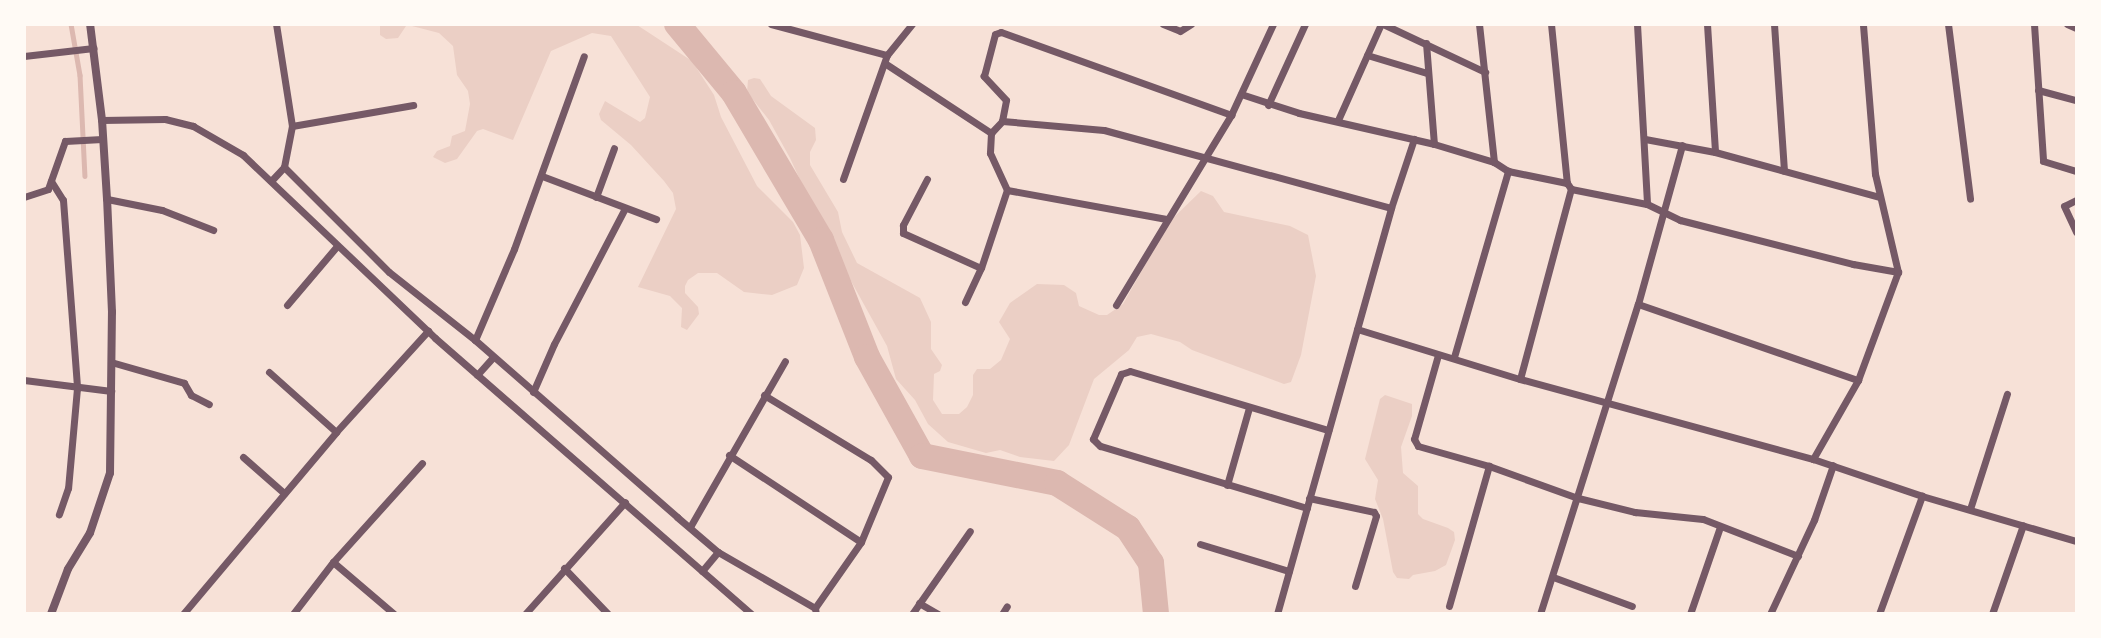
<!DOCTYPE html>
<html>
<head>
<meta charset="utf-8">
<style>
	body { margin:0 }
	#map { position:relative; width:2101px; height:638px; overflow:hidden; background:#f7e1d7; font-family:Montserrat,sans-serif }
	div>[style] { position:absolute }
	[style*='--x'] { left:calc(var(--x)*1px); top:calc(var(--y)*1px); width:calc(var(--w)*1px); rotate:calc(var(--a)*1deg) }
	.green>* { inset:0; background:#ebcfc5 }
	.stream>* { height:4.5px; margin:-2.25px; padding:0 2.25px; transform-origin:2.25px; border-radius:2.25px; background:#dcb8b0 }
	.river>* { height:26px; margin:-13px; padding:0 13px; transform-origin:13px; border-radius:13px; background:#dcb8b0 }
	.minor>* { height:7px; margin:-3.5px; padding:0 3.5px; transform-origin:3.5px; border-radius:3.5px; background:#755966 }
	.tertiary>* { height:8px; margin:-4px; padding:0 4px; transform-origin:4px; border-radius:4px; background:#755966 }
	span { translate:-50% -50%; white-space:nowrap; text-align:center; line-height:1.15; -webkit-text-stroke:7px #fffaf5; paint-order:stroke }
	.frame { position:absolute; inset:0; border:26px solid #fffaf5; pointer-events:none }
</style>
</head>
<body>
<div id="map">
	<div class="green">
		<div style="clip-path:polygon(380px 25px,637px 25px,692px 61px,714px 95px,721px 117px,757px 186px,793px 222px,800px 235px,804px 268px,797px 285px,772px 295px,744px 292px,717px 273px,698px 273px,688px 280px,685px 286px,685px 293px,698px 307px,699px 314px,687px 330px,681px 327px,682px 308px,670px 296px,638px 287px,676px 209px,673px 193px,664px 181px,631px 145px,601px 120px,599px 114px,605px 101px,640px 122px,645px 118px,650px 97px,611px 36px,592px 33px,551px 51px,513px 140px,483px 129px,477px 131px,457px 159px,445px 163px,433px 157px,437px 151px,450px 146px,452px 136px,465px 131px,470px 104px,468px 91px,457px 75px,453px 46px,439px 33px,412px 26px,406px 26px,398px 38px,386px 39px,380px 35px)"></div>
		<div style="clip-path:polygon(754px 78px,760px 79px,771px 96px,815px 128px,816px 140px,810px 152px,810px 165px,838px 212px,842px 232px,857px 263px,920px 298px,931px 322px,931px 349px,942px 365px,940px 371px,934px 374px,933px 400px,942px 414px,959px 414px,967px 407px,973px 395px,973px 375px,977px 369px,990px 369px,1001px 360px,1010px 339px,999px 322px,1010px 303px,1037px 284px,1064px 285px,1076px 293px,1079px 306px,1099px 315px,1107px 315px,1123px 304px,1170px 221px,1201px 191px,1213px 196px,1224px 212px,1290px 226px,1308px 235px,1316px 276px,1301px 355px,1291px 382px,1284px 384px,1192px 350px,1180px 342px,1151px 334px,1137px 337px,1129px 350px,1094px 379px,1069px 445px,1054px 461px,1020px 457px,1000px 450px,986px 453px,948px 442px,928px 424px,915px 400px,896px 379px,887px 346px,825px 234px,790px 158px,769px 120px,747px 92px,748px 80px)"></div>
		<div style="clip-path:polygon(1385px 395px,1412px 404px,1412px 416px,1401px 447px,1403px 473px,1418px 486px,1418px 514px,1423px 519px,1448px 528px,1454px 532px,1455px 540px,1446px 565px,1435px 571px,1413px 575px,1409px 579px,1397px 578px,1393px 572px,1383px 519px,1375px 499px,1378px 480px,1365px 459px,1380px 399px)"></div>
	</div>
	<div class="stream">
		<div style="--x:71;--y:24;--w:52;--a:80"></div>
		<div style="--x:80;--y:75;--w:101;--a:87.2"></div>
	</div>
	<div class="river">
		<div style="--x:677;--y:24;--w:89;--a:50.4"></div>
		<div style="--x:734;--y:93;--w:171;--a:59.4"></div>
		<div style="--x:821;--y:240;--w:126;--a:68.5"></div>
		<div style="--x:867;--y:357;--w:113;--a:60.9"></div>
		<div style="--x:922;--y:456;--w:138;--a:11.3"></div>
		<div style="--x:1057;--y:483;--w:84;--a:32.4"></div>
		<div style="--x:1128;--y:528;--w:42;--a:56.7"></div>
		<div style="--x:1151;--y:563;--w:51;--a:84.4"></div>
	</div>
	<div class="minor">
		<div style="--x:771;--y:24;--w:120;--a:15"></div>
		<div style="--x:1163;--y:24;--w:18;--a:22"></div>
		<div style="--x:1180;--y:31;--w:13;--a:-32"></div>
		<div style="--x:1383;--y:24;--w:113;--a:25.2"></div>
		<div style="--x:1479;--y:24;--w:139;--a:83.8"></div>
		<div style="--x:1551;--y:24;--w:160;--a:84.3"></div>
		<div style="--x:1637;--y:24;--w:180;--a:86.8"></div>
		<div style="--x:1707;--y:24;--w:128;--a:86.4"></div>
		<div style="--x:1774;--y:24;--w:147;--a:86.1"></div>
		<div style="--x:1948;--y:24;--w:176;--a:82.8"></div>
		<div style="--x:2034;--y:24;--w:137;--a:86.2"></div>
		<div style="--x:2043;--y:161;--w:34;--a:17"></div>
		<div style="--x:2067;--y:24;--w:10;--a:24"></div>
		<div style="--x:1426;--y:43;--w:101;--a:85.5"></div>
		<div style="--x:1367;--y:55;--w:63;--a:16.7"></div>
		<div style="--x:24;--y:56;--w:70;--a:-6.5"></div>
		<div style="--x:886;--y:64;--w:126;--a:33.3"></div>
		<div style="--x:2038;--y:90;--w:39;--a:15"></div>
		<div style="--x:1241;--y:94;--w:61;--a:18.1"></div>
		<div style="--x:1299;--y:113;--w:139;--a:12.9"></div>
		<div style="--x:1434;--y:144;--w:63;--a:16.7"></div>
		<div style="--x:1494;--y:162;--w:17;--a:33"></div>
		<div style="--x:1508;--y:171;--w:60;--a:11.5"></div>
		<div style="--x:1567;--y:183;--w:7;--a:56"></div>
		<div style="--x:1571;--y:189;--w:77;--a:11.2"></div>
		<div style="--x:1647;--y:204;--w:37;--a:26"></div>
		<div style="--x:1680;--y:220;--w:179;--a:14.3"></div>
		<div style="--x:1853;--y:264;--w:46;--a:10.1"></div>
		<div style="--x:1268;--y:105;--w:89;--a:-65.4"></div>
		<div style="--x:102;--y:120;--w:63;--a:-0.9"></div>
		<div style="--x:165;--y:119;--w:29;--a:14"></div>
		<div style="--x:193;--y:126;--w:58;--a:30.1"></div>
		<div style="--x:243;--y:155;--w:265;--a:43.6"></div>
		<div style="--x:435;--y:338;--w:420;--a:41.1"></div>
		<div style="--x:1338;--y:120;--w:105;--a:-65.9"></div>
		<div style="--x:1002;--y:121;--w:21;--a:-79"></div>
		<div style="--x:1006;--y:100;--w:33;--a:-133"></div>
		<div style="--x:984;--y:76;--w:43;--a:-75.3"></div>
		<div style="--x:995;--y:34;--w:6;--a:-18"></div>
		<div style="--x:1001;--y:32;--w:245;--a:19.8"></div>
		<div style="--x:292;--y:126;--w:123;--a:-9.8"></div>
		<div style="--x:991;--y:133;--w:16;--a:-47"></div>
		<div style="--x:1002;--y:121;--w:102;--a:5"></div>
		<div style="--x:1104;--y:130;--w:297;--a:15.2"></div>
		<div style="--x:991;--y:133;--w:20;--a:93"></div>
		<div style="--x:990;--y:153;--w:41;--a:65.3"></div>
		<div style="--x:1645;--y:139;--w:71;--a:10.5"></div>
		<div style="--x:1715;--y:152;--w:171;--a:15.3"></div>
		<div style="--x:284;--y:167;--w:148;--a:45"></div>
		<div style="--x:389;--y:272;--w:110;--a:38.3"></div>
		<div style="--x:475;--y:340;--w:269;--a:41.2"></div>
		<div style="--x:677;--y:517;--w:54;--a:40.5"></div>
		<div style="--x:718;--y:552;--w:112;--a:30"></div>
		<div style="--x:815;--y:608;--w:6;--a:81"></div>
		<div style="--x:542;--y:176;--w:122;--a:20.7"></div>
		<div style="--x:843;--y:179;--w:132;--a:-70.5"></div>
		<div style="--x:887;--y:55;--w:40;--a:-51"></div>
		<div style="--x:927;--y:179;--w:52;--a:117.6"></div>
		<div style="--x:903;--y:225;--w:8;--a:90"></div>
		<div style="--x:903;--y:233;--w:85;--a:24.2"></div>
		<div style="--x:51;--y:181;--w:22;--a:58"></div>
		<div style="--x:63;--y:200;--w:189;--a:85.7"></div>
		<div style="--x:77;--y:388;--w:100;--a:95.1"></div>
		<div style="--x:68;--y:488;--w:28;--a:109"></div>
		<div style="--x:271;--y:181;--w:19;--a:-47"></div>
		<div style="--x:284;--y:167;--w:42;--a:-79"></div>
		<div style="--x:292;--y:126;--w:103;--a:-98.9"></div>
		<div style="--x:1007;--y:190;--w:162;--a:10.3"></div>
		<div style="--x:24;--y:197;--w:25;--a:-18"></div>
		<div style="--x:48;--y:189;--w:51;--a:-70.5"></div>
		<div style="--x:65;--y:141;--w:37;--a:-3"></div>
		<div style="--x:596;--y:197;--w:52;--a:-69.8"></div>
		<div style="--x:107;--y:199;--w:56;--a:11.3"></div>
		<div style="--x:162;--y:210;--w:55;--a:21.4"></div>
		<div style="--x:2076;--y:200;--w:13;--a:153"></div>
		<div style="--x:2064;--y:206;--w:29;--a:65"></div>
		<div style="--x:965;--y:302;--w:38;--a:-65"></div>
		<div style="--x:981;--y:268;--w:82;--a:-71.6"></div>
		<div style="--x:1638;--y:304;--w:233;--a:19.1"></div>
		<div style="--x:287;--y:305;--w:77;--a:-49.7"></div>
		<div style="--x:1116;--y:305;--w:222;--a:-58.8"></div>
		<div style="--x:1231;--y:115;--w:100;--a:-65.2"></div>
		<div style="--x:1357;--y:329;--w:170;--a:17.1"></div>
		<div style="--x:1520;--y:379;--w:304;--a:15.3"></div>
		<div style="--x:1813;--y:459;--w:115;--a:18.7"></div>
		<div style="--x:1922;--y:496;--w:160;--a:16.3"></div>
		<div style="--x:475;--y:340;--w:99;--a:-66.8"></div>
		<div style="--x:514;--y:249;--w:205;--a:-70.1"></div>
		<div style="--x:1438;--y:355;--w:87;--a:105.9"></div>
		<div style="--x:1414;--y:439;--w:8;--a:60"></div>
		<div style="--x:1418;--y:446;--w:74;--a:15.7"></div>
		<div style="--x:1489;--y:466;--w:95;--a:19.8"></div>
		<div style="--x:1578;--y:498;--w:59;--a:13.8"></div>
		<div style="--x:1635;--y:512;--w:68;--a:5.9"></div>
		<div style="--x:1703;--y:519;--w:102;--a:21.3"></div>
		<div style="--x:1454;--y:357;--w:194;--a:-73.8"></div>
		<div style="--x:111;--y:362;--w:76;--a:16"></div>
		<div style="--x:184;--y:383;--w:14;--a:60"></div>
		<div style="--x:191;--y:395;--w:20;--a:27"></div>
		<div style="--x:269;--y:372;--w:90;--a:41.8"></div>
		<div style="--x:477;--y:375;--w:24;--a:-48"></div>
		<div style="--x:1520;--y:379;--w:197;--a:-75"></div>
		<div style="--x:24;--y:380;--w:88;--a:7.2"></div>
		<div style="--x:533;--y:392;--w:52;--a:-66.4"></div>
		<div style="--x:554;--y:344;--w:153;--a:-62.4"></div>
		<div style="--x:764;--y:395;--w:125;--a:31.3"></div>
		<div style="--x:871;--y:460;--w:24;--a:45"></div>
		<div style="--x:888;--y:477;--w:70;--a:112.6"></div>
		<div style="--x:861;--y:542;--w:80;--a:124.9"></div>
		<div style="--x:729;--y:455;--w:158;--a:33.4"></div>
		<div style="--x:243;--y:457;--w:55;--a:41.3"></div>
		<div style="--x:1813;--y:459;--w:91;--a:-60.3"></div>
		<div style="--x:1858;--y:380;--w:115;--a:-69.7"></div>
		<div style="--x:1898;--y:272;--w:101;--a:-103.2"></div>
		<div style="--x:1875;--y:174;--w:150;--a:-94.6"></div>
		<div style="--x:1227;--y:485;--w:80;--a:-74.1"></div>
		<div style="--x:1309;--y:498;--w:66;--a:12.2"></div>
		<div style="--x:1374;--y:512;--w:4;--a:63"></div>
		<div style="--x:1376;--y:516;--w:73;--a:106.7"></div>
		<div style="--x:1307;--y:508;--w:216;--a:-163.3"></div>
		<div style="--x:1100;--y:446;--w:10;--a:-135"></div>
		<div style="--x:1093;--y:439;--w:71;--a:-66.7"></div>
		<div style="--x:1121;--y:374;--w:9;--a:-18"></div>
		<div style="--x:1130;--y:371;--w:207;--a:16.6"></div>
		<div style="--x:1970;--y:509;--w:121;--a:-72.2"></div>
		<div style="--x:690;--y:527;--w:191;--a:-60.2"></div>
		<div style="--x:1200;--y:544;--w:93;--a:16.9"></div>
		<div style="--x:333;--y:562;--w:80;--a:40.4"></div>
		<div style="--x:564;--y:568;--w:64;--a:46.3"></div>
		<div style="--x:702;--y:571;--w:25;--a:-50"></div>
		<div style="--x:1553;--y:577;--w:84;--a:20.2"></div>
		<div style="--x:919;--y:603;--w:22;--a:30"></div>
		<div style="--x:1449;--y:606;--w:146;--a:-74.1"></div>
		<div style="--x:183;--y:614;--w:238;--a:-49.9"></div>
		<div style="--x:336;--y:432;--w:137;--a:-47.7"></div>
		<div style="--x:293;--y:614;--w:66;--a:-52.4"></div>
		<div style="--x:333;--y:562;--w:133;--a:-48"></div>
		<div style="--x:525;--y:614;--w:150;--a:-48.2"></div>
		<div style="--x:912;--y:614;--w:101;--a:-55.1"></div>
		<div style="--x:1002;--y:614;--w:9;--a:-58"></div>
		<div style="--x:1277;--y:614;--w:422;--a:-74.3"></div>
		<div style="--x:1391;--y:208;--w:73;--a:-71.6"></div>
		<div style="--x:1540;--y:614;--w:325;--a:-72.5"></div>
		<div style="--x:1638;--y:304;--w:165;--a:-74.5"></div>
		<div style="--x:1690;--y:614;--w:92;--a:-71"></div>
		<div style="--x:1770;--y:614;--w:104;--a:-64.9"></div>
		<div style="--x:1814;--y:520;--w:58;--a:-70.9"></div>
		<div style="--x:1879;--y:614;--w:126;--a:-70"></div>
		<div style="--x:1992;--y:614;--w:94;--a:-70.8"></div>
	</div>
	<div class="tertiary">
		<div style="--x:51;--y:614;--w:48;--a:-69.3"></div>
		<div style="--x:68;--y:569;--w:42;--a:-58.6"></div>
		<div style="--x:90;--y:533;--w:63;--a:-71.6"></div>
		<div style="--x:110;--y:473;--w:161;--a:-89.3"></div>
		<div style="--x:112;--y:312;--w:113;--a:-92.5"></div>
		<div style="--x:107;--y:199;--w:79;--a:-93.6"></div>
		<div style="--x:102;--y:120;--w:97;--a:-97.1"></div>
	</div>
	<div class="frame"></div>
</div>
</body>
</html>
